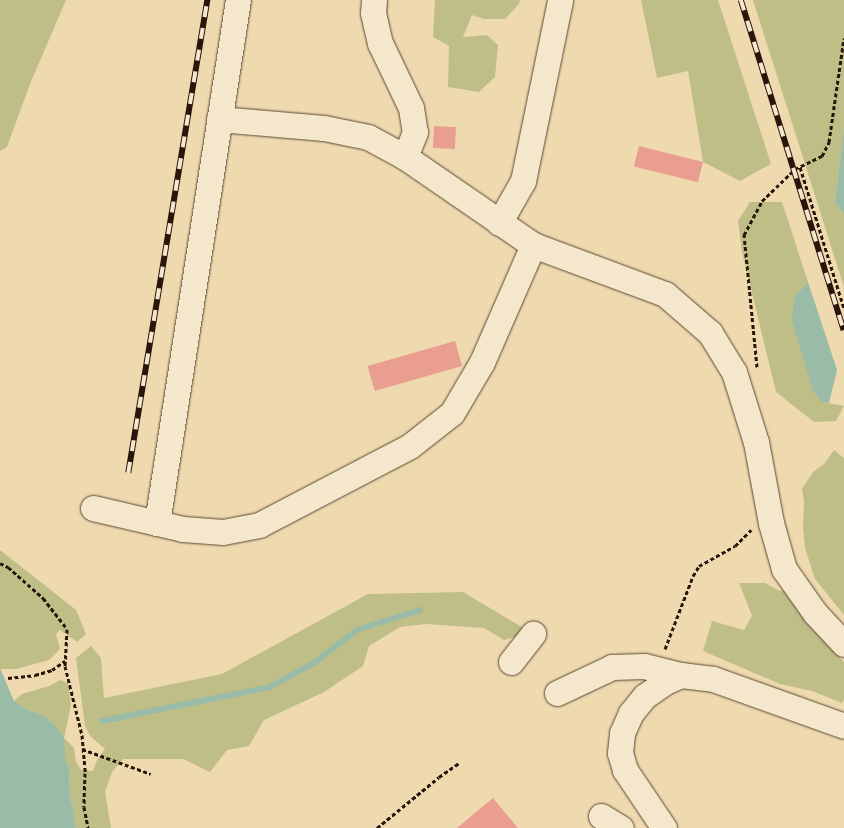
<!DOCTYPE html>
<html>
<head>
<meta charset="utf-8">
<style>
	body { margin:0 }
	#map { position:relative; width:844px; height:828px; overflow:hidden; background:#efdaaf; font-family:Vollkorn,serif }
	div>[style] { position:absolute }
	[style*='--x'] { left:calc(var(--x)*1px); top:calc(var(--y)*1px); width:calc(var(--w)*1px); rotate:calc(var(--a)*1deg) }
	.green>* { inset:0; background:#bfbe86 }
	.water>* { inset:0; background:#9abba7 }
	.stream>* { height:5.5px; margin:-2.75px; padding:0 2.75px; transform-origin:2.75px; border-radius:2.75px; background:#9abba7 }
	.building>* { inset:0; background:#e99e90; transform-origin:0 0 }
	.path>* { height:3px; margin-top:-1.5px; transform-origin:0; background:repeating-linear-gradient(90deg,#29150b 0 4px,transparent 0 6.5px) }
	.roads { filter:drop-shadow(0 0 1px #5a4634) drop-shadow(0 0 1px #5a4634) }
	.minor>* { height:25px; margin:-12.5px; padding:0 12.5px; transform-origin:12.5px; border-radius:12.5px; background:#f5e7cb }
	.rail>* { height:5.5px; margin-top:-2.75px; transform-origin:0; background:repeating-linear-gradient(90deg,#f5e7cb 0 11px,#29150b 0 22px); box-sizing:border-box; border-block:1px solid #29150b }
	span { translate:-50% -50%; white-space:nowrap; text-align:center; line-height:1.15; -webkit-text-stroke:4px #f5e7cb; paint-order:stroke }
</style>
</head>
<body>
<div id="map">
	<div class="green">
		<div style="clip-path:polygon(0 0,66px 0,30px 84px,7px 147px,0 151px)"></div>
		<div style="clip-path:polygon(435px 0,520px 0,519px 4px,505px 19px,484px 19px,472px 15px,463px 37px,487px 35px,498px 45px,495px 77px,479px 92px,448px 87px,449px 46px,433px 37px)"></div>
		<div style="clip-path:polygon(641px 0,718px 0,771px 164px,740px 181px,703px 162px,688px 71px,657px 78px)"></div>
		<div style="clip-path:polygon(753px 0,844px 0,844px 127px,835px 202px,844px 214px,844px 287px)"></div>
		<div style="clip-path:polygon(750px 202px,782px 202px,808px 282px,794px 297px,822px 402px,844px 406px,836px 421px,814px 422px,776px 392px,742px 252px,738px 221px)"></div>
		<div style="clip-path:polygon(834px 450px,844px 458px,844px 615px,815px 579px,805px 548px,803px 527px,804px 502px,802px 489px,813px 472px,824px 464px)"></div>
		<div style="clip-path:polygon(0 550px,76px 610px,86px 634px,77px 642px,60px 630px,56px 634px,60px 649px,49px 660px,16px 669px,0 669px)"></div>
		<div style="clip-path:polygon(739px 583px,765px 583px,780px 591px,785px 590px,802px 617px,844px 662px,844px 699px,842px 703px,812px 691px,780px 684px,703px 651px,712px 621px,744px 630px,752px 616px)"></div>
		<div style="clip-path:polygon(463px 592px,525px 629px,515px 637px,504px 640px,484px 628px,426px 624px,400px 627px,369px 646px,363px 666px,324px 692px,264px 720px,249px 746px,227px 750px,210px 772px,183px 759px,123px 759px,112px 772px,105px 792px,111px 828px,76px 828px,70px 793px,69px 767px,65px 759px,64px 749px,55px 725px,43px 715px,28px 710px,14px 701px,22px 694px,49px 686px,60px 680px,68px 683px,71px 705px,64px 738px,74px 748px,76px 762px,81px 770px,93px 771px,97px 760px,105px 749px,91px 737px,85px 726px,76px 658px,91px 646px,101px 658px,104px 698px,222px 674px,368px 594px)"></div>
	</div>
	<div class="water">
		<div style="clip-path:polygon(844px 127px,844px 214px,835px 202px)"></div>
		<div style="clip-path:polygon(808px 282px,837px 370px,829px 403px,822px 402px,813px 391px,792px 321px,794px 297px)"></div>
		<div style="clip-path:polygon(0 668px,14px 701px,28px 710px,43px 715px,55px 725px,64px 738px,65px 759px,69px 767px,70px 793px,76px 828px,0 828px)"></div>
	</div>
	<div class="stream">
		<div style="--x:102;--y:721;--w:171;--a:-11.4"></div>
		<div style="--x:270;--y:687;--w:50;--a:-28.6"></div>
		<div style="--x:314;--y:663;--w:54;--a:-37.5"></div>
		<div style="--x:357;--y:630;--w:66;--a:-17.6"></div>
	</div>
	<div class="building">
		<div style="left:434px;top:126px;width:22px;height:22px;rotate:3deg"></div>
		<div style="left:639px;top:146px;width:66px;height:21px;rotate:14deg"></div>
		<div style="left:455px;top:341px;width:26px;height:91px;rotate:74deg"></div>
		<div style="clip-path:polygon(493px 798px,518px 828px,457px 828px)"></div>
	</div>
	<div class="path">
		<div style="--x:800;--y:167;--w:148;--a:72.7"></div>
		<div style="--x:757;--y:367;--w:133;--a:-95.6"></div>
		<div style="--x:744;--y:235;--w:38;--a:-62"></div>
		<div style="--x:762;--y:201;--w:46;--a:-44.1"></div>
		<div style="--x:795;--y:169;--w:30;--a:-26"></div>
		<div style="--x:822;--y:156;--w:16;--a:-63"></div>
		<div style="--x:829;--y:142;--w:105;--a:-81.8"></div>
		<div style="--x:0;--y:563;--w:9;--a:27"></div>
		<div style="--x:8;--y:567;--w:47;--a:41.5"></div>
		<div style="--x:43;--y:598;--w:39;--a:52"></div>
		<div style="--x:67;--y:629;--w:37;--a:93"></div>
		<div style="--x:65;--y:666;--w:71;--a:76.2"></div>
		<div style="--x:82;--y:735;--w:38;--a:85"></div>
		<div style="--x:85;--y:773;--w:34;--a:92"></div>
		<div style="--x:84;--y:807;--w:21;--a:79"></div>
		<div style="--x:665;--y:649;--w:78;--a:-69"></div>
		<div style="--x:693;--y:576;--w:12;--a:-59"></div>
		<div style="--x:699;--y:566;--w:41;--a:-29.1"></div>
		<div style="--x:735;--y:546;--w:23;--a:-45"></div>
		<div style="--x:8;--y:678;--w:27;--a:-6"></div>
		<div style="--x:35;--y:675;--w:18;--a:-16"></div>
		<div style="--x:52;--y:670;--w:16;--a:-35"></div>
		<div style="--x:82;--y:749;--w:73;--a:19.9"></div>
		<div style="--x:377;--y:828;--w:80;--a:-39.4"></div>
		<div style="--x:439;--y:777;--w:24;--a:-35"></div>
	</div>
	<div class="roads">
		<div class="minor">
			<div style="--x:374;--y:0;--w:13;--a:94"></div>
			<div style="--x:373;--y:13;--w:31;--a:77"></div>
			<div style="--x:380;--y:43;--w:72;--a:64.5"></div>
			<div style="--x:411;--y:108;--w:24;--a:81"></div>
			<div style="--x:415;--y:132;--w:27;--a:112"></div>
			<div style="--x:219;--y:119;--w:105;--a:4.9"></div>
			<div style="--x:324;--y:128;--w:45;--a:11.6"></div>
			<div style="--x:368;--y:137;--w:42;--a:28.4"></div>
			<div style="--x:405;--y:157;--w:155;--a:34.5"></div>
			<div style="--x:533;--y:245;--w:141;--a:20.4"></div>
			<div style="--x:665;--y:294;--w:60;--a:40.9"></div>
			<div style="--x:710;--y:333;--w:46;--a:58.4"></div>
			<div style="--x:734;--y:372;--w:73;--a:72.6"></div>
			<div style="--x:756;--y:442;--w:82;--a:79.5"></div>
			<div style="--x:771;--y:523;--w:48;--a:74.2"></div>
			<div style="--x:784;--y:569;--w:54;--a:54.8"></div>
			<div style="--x:815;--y:613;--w:42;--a:46.9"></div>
			<div style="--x:499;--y:223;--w:48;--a:-60.3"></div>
			<div style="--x:523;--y:181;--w:185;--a:-78.4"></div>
			<div style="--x:93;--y:508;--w:92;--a:13.1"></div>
			<div style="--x:183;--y:529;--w:40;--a:4.3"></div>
			<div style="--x:223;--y:532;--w:37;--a:-11"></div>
			<div style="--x:259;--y:525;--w:170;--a:-27.6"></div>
			<div style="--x:410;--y:446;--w:53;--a:-38.2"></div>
			<div style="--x:452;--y:413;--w:59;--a:-59.5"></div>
			<div style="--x:482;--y:362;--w:128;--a:-66.4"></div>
			<div style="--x:157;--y:523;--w:529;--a:-81.2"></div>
			<div style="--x:511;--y:662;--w:36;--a:-52"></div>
			<div style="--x:557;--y:693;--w:61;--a:-25.3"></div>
			<div style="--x:612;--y:667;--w:32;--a:-2"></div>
			<div style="--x:644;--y:666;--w:38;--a:14"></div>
			<div style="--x:601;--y:816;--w:23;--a:31"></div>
			<div style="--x:664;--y:828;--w:70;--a:-123.9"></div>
			<div style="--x:625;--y:770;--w:18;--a:-106"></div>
			<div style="--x:620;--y:753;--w:20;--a:-84"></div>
			<div style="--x:622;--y:733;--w:22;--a:-66"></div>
			<div style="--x:631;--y:713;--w:22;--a:-51"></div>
			<div style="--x:645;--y:696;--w:24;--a:-35"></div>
			<div style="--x:665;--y:682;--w:17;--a:-24"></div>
			<div style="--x:681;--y:675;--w:32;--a:7"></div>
			<div style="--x:713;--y:679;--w:139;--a:19.7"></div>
		</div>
	</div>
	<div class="rail">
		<div style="--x:741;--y:0;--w:346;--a:72.7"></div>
		<div style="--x:128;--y:473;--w:480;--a:-80.5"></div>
	</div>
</div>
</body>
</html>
